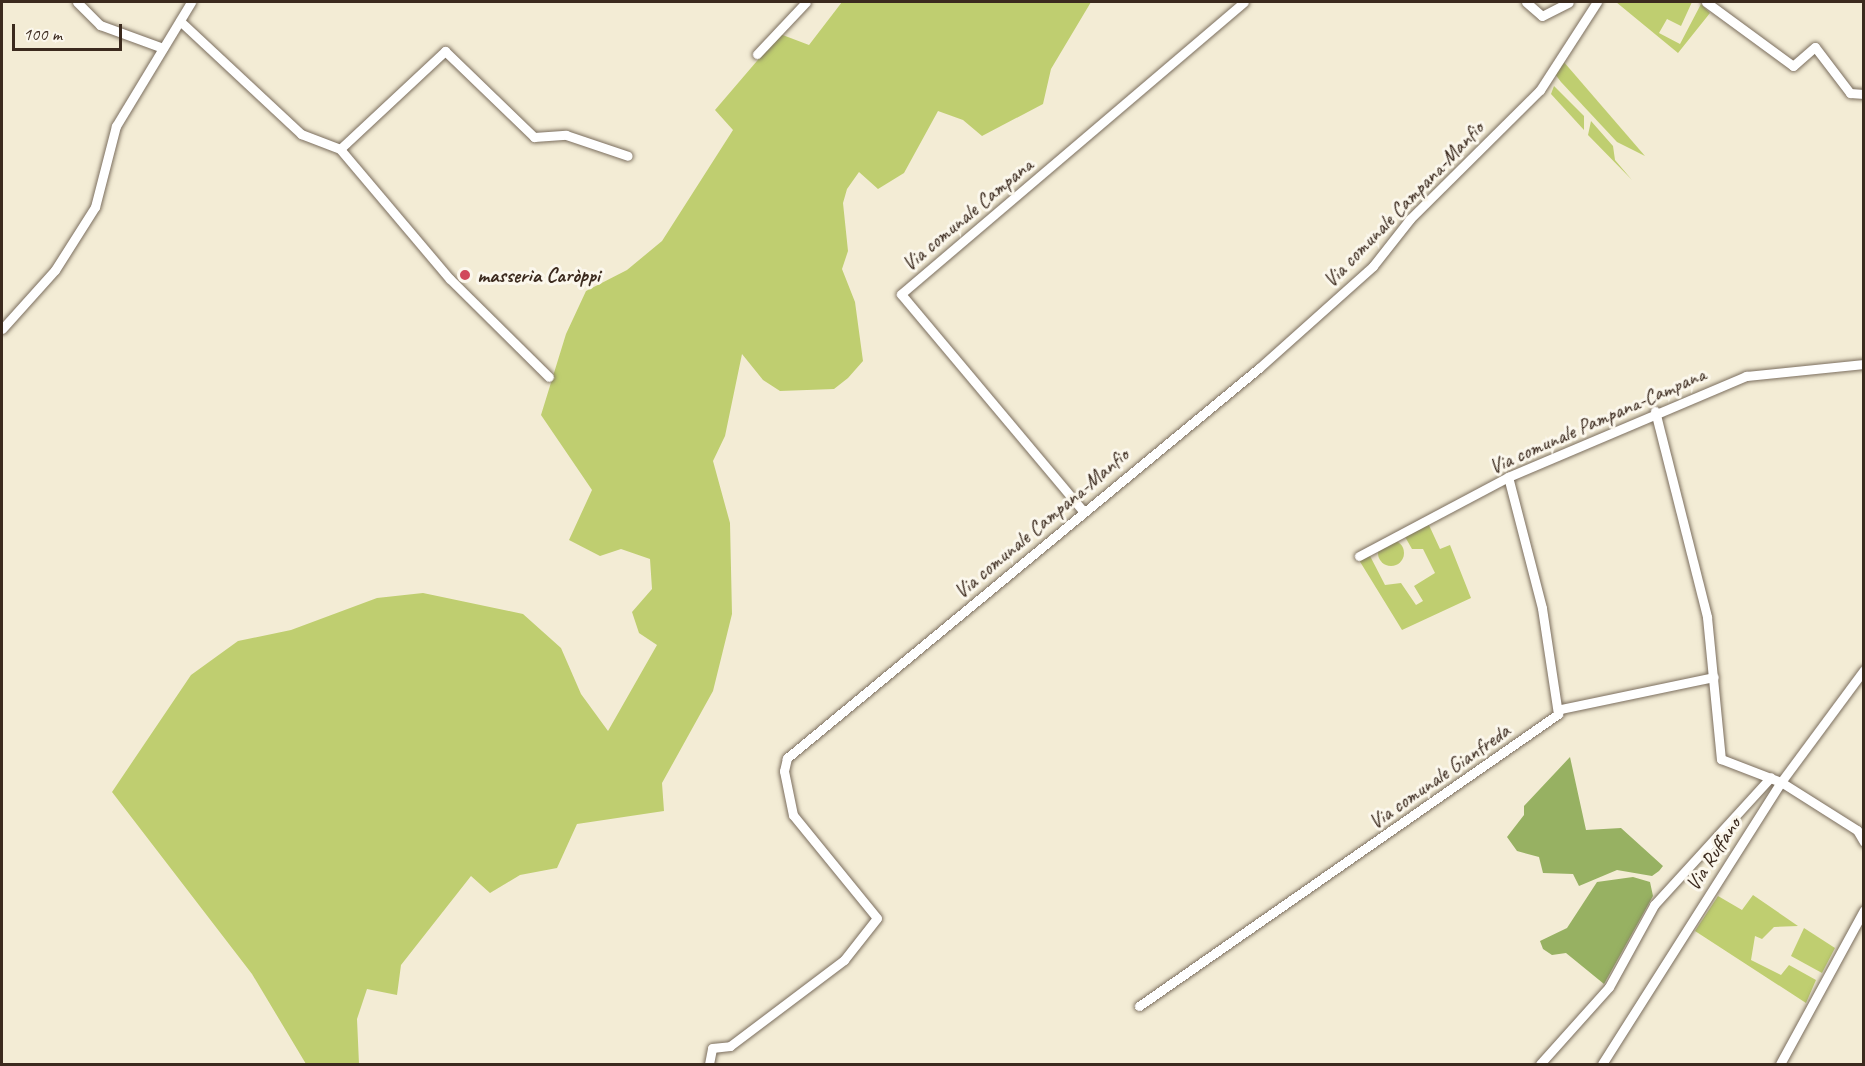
<!DOCTYPE html>
<html>
<head>
<meta charset="utf-8">
<style>
	body { margin:0 }
	#map { position:relative; width:1865px; height:1066px; overflow:hidden; background:#f3ecd5; font-family:Caveat,sans-serif }
	div>[style] { position:absolute }
	[style*='--x'] { left:calc(var(--x)*1px); top:calc(var(--y)*1px); width:calc(var(--w)*1px); rotate:calc(var(--a)*1deg) }
	.green>* { inset:0; background:#bfce70 }
	.round { border-radius:50% }
	.forest>* { inset:0; background:#97b162 }
	.roads { filter:drop-shadow(0 0 2px #7b6e5e) drop-shadow(0 0 2px #7b6e5e) }
	.minor>* { height:9px; margin:-4.5px; padding:0 4.5px; transform-origin:4.5px; border-radius:4.5px; background:#fff }
	.dots>* { width:16px; height:16px; translate:-50% -50%; box-sizing:border-box; border:3px solid #fbf7ec; border-radius:50% }
	span { translate:-50% -50%; white-space:nowrap; text-align:center; line-height:1.15; -webkit-text-stroke:6px #fbf7ec; paint-order:stroke }
	.street-label { font-size:21px; color:#3b2a1e }
	.poi-label { font-size:21px; color:#3b2a1e; font-weight:700 }
	.left { translate:0 -50%; text-align:left }
	.frame { position:absolute; inset:0; border:3px solid #3b2a1e; pointer-events:none }
	.scale { position:absolute; left:12px; top:24px; width:110px; height:27px; box-sizing:border-box; border:3px solid #3b2a1e; border-top:0; padding-left:8px; font-size:18px; line-height:21px; white-space:nowrap; color:#3b2a1e; -webkit-text-stroke:4px #fbf7ec; paint-order:stroke }
</style>
</head>
<body>
<div id="map">
	<div class="green">
		<div style="clip-path:polygon(842px 2px,1091px 2px,1051px 69px,1043px 104px,982px 136px,963px 120px,938px 111px,904px 173px,878px 189px,859px 172px,847px 189px,843px 203px,848px 251px,842px 269px,855px 302px,863px 361px,848px 378px,834px 389px,780px 391px,763px 380px,742px 354px,725px 436px,713px 461px,730px 523px,732px 614px,713px 691px,662px 783px,664px 811px,577px 824px,557px 868px,520px 875px,490px 893px,471px 876px,401px 965px,397px 995px,367px 989px,357px 1019px,359px 1064px,306px 1064px,252px 974px,112px 792px,191px 675px,238px 641px,291px 630px,377px 598px,423px 593px,523px 614px,561px 648px,581px 694px,608px 731px,657px 645px,639px 633px,632px 612px,652px 589px,650px 559px,621px 549px,600px 556px,569px 540px,592px 490px,541px 415px,566px 334px,586px 291px,627px 270px,662px 241px,733px 130px,715px 110px,780px 34px,809px 45px)"></div>
		<div style="clip-path:polygon(1616px 2px,1692px 2px,1681px 26px,1667px 19px,1659px 33px,1680px 44px,1701px 4px,1710px 13px,1678px 53px)"></div>
		<div style="clip-path:polygon(1563px 61px,1645px 156px,1617px 142px,1561px 82px,1555px 74px)"></div>
		<div style="clip-path:polygon(1554px 86px,1584px 116px,1584px 130px,1551px 94px)"></div>
		<div style="clip-path:polygon(1591px 121px,1613px 146px,1615px 160px,1632px 180px,1588px 135px)"></div>
		<div style="clip-path:polygon(1428px 523px,1440px 549px,1450px 545px,1471px 598px,1402px 630px,1359px 560px,1369px 554px,1385px 585px,1401px 583px,1416px 605px,1423px 601px,1414px 586px,1435px 573px,1423px 549px,1412px 549px,1404px 535px)"></div>
		<div class="round" style="left:1378px;top:540px;width:26px;height:26px"></div>
		<div style="clip-path:polygon(1753px 895px,1798px 926px,1774px 927px,1762px 939px,1755px 936px,1751px 960px,1781px 975px,1789px 965px,1816px 980px,1806px 1003px,1695px 931px,1718px 896px,1742px 910px)"></div>
		<div style="clip-path:polygon(1804px 928px,1835px 948px,1822px 973px,1791px 956px)"></div>
	</div>
	<div class="forest">
		<div style="clip-path:polygon(1570px 757px,1586px 830px,1621px 828px,1663px 866px,1659px 871px,1652px 876px,1617px 870px,1579px 886px,1573px 874px,1543px 873px,1539px 857px,1517px 851px,1507px 837px,1524px 815px,1524px 806px)"></div>
		<div style="clip-path:polygon(1633px 877px,1650px 882px,1653px 896px,1604px 984px,1566px 953px,1552px 955px,1543px 949px,1540px 941px,1567px 928px,1597px 882px)"></div>
	</div>
	<div class="roads">
		<div class="minor">
			<div style="--x:77;--y:2;--w:33;--a:45"></div>
			<div style="--x:100;--y:25;--w:67;--a:20.1"></div>
			<div style="--x:1526;--y:2;--w:21;--a:41"></div>
			<div style="--x:1542;--y:16;--w:30;--a:-27"></div>
			<div style="--x:1706;--y:2;--w:108;--a:36.3"></div>
			<div style="--x:1793;--y:66;--w:29;--a:-41"></div>
			<div style="--x:1815;--y:47;--w:58;--a:52.7"></div>
			<div style="--x:1850;--y:93;--w:14;--a:4"></div>
			<div style="--x:180;--y:21;--w:166;--a:43"></div>
			<div style="--x:301;--y:134;--w:42;--a:21"></div>
			<div style="--x:340;--y:149;--w:144;--a:-43"></div>
			<div style="--x:445;--y:51;--w:124;--a:44"></div>
			<div style="--x:534;--y:137;--w:32;--a:-4"></div>
			<div style="--x:566;--y:135;--w:65;--a:18.7"></div>
			<div style="--x:757;--y:54;--w:71;--a:-46.7"></div>
			<div style="--x:340;--y:149;--w:170;--a:49.8"></div>
			<div style="--x:450;--y:279;--w:139;--a:44.7"></div>
			<div style="--x:2;--y:329;--w:79;--a:-48.1"></div>
			<div style="--x:55;--y:270;--w:75;--a:-57.6"></div>
			<div style="--x:95;--y:207;--w:84;--a:-75.5"></div>
			<div style="--x:116;--y:126;--w:145;--a:-58.8"></div>
			<div style="--x:1655;--y:411;--w:212;--a:75.8"></div>
			<div style="--x:1707;--y:617;--w:143;--a:84.4"></div>
			<div style="--x:1721;--y:759;--w:64;--a:21"></div>
			<div style="--x:1781;--y:782;--w:90;--a:32.3"></div>
			<div style="--x:1857;--y:830;--w:14;--a:60"></div>
			<div style="--x:1083;--y:511;--w:283;--a:-130"></div>
			<div style="--x:901;--y:294;--w:450;--a:-40.4"></div>
			<div style="--x:1359;--y:556;--w:169;--a:-27.9"></div>
			<div style="--x:1508;--y:477;--w:259;--a:-23"></div>
			<div style="--x:1746;--y:376;--w:119;--a:-5.8"></div>
			<div style="--x:1561;--y:709;--w:156;--a:-11.8"></div>
			<div style="--x:1139;--y:1006;--w:511;--a:-34.87"></div>
			<div style="--x:1558;--y:714;--w:107;--a:-98.6"></div>
			<div style="--x:1542;--y:608;--w:135;--a:-104.5"></div>
			<div style="--x:709;--y:1064;--w:16;--a:-79"></div>
			<div style="--x:712;--y:1048;--w:18;--a:-6"></div>
			<div style="--x:730;--y:1046;--w:143;--a:-37"></div>
			<div style="--x:844;--y:960;--w:53;--a:-51.8"></div>
			<div style="--x:877;--y:918;--w:133;--a:-129.2"></div>
			<div style="--x:793;--y:815;--w:45;--a:-101.6"></div>
			<div style="--x:784;--y:771;--w:13;--a:-77"></div>
			<div style="--x:787;--y:758;--w:612;--a:-39.57"></div>
			<div style="--x:1259;--y:368;--w:153;--a:-41.8"></div>
			<div style="--x:1373;--y:266;--w:60;--a:-51.8"></div>
			<div style="--x:1410;--y:219;--w:183;--a:-44.8"></div>
			<div style="--x:1540;--y:90;--w:105;--a:-57.1"></div>
			<div style="--x:1540;--y:1064;--w:103;--a:-48.1"></div>
			<div style="--x:1609;--y:987;--w:94;--a:-61.2"></div>
			<div style="--x:1654;--y:905;--w:173;--a:-47.6"></div>
			<div style="--x:1602;--y:1064;--w:334;--a:-57.6"></div>
			<div style="--x:1781;--y:782;--w:139;--a:-53.5"></div>
			<div style="--x:1780;--y:1064;--w:175;--a:-61.4"></div>
		</div>
	</div>
	<div class="dots">
		<div style="left:465px;top:275px;background:#d1495b"></div>
	</div>
	<div class="street-label">
		<span style="left:1403px;top:204px;rotate:-46deg">Via comunale Campana-Manfio</span>
		<span style="left:967px;top:214px;rotate:-40deg">Via comunale Campana</span>
		<span style="left:1597px;top:420px;rotate:-24deg">Via comunale Pampana-Campana</span>
		<span style="left:1041px;top:523px;rotate:-40deg">Via comunale Campana-Manfio</span>
		<span style="left:1439px;top:776px;rotate:-35deg">Via comunale Gianfreda</span>
		<span style="left:1713px;top:854px;rotate:-57deg">Via Ruffano</span>
	</div>
	<div class="poi-label">
		<span class="left" style="left:477px;top:275px">masseria Caròppi</span>
	</div>
	<div class="frame"></div>
	<div class="scale">100 m</div>
</div>
</body>
</html>
